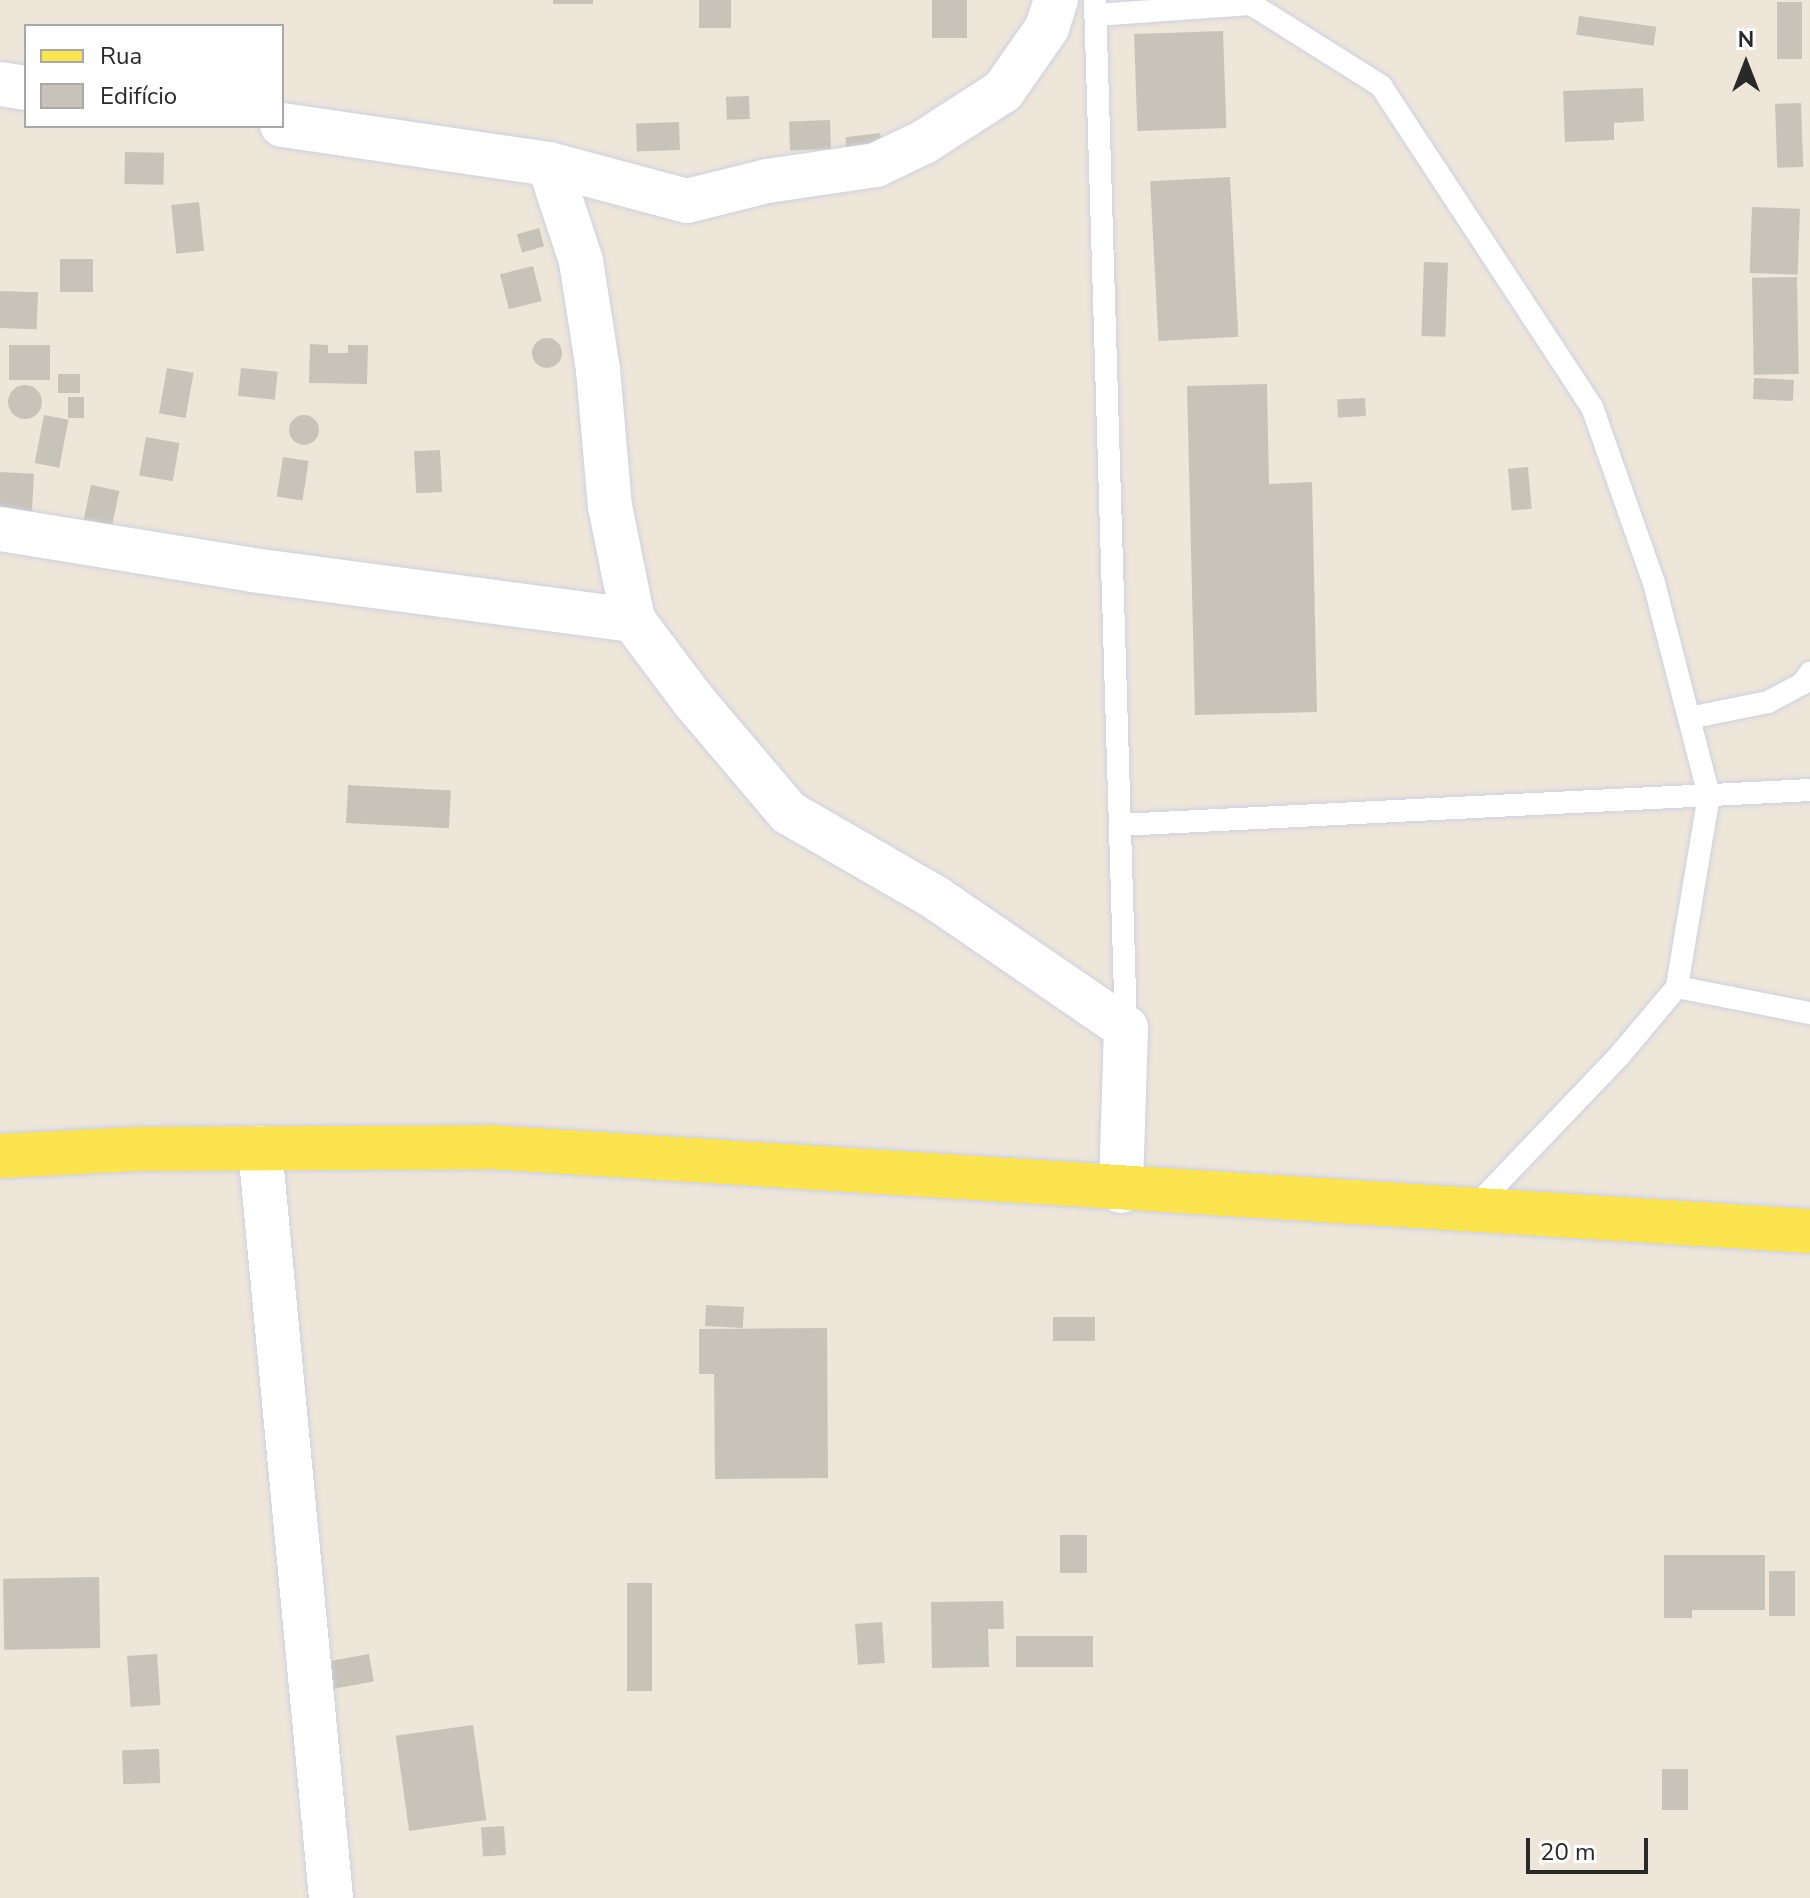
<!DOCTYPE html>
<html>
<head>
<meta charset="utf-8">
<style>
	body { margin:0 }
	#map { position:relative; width:1810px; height:1898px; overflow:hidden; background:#ede6d9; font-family:"Nunito Sans",sans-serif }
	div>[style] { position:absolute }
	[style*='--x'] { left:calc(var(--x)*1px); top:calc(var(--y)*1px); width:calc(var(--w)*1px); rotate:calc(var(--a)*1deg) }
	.building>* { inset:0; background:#c8c3b9; transform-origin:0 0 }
	.round { border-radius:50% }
	.roads { filter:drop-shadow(0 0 2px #ced0e3) drop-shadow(0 0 2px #ced0e3) }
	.service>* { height:22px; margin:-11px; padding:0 11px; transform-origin:11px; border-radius:11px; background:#fff }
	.minor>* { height:44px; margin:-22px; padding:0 22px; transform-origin:22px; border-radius:22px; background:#fff }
	.primary>* { height:44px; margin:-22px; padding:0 22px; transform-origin:22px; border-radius:22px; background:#fce44f }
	span { translate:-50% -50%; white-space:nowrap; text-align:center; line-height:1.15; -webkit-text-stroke:6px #fff; paint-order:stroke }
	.legend { position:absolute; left:24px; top:24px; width:260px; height:104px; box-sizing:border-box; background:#fff; border:2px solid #a9a9a9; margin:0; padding:10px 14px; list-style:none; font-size:24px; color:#292929 }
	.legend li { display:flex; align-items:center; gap:16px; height:40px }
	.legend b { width:40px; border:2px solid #a9a9a9 }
	.north { position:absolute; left:1706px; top:24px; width:80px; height:80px; -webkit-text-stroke:6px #fff; paint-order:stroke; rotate:0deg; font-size:22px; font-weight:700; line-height:32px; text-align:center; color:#292929 }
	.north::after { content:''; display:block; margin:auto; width:28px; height:36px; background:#292929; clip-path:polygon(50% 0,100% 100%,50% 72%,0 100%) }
	.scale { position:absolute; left:1526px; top:1838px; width:122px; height:36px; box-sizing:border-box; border:4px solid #292929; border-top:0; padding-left:10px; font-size:24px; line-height:28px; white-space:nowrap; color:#292929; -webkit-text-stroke:6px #fff; paint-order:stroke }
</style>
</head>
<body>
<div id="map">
	<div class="building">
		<div style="left:553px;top:0;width:40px;height:4px"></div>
		<div style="left:699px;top:0;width:32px;height:28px"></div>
		<div style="left:932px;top:0;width:35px;height:38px"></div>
		<div style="left:1777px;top:2px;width:25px;height:57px"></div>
		<div style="left:1579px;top:16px;width:78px;height:19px;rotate:8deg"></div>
		<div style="left:1223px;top:31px;width:97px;height:89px;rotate:88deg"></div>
		<div style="clip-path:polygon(1643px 88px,1644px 121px,1614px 123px,1614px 140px,1565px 142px,1563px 91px)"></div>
		<div style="left:749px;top:96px;width:23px;height:23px;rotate:88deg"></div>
		<div style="left:1801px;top:103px;width:64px;height:26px;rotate:88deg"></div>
		<div style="left:830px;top:120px;width:29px;height:41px;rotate:88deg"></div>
		<div style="left:679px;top:122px;width:28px;height:43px;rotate:88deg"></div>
		<div style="left:880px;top:133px;width:25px;height:35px;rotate:83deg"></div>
		<div style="left:125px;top:152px;width:39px;height:32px;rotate:1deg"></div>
		<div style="left:1230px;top:177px;width:160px;height:80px;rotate:87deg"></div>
		<div style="left:199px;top:202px;width:49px;height:28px;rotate:84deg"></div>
		<div style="left:1752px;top:207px;width:48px;height:66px;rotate:2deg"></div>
		<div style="left:539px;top:228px;width:19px;height:23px;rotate:74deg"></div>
		<div style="left:60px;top:259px;width:33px;height:33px"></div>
		<div style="left:1424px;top:262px;width:24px;height:74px;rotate:2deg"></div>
		<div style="left:533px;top:266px;width:36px;height:34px;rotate:76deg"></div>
		<div style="left:1797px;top:277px;width:97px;height:45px;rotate:89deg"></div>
		<div style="left:0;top:291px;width:38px;height:37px;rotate:2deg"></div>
		<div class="round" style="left:532px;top:338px;width:30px;height:30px"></div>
		<div style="clip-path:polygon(310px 344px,328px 345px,328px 353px,348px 353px,348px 345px,368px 345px,367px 384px,309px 383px)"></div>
		<div style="left:9px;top:345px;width:41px;height:35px"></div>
		<div style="left:167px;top:368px;width:27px;height:46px;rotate:10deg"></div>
		<div style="left:241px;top:368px;width:37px;height:28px;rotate:6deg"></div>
		<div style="left:58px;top:374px;width:22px;height:19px"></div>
		<div style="left:1754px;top:378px;width:40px;height:21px;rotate:3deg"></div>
		<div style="clip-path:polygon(1267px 384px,1269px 484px,1312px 482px,1317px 712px,1195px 715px,1187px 386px)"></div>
		<div class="round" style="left:8px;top:385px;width:34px;height:34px"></div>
		<div style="left:68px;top:397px;width:16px;height:21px"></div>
		<div style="left:1365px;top:398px;width:18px;height:28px;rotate:87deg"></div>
		<div class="round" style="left:289px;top:415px;width:30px;height:30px"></div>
		<div style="left:44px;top:415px;width:25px;height:49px;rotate:11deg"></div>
		<div style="left:146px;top:437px;width:34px;height:39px;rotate:10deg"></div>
		<div style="left:440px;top:450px;width:42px;height:26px;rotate:87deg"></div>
		<div style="left:283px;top:457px;width:26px;height:40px;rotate:9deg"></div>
		<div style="left:1528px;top:467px;width:42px;height:20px;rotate:85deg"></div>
		<div style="left:0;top:472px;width:34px;height:44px;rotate:3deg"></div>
		<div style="left:91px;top:485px;width:29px;height:35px;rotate:12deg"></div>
		<div style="left:348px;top:785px;width:103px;height:38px;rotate:3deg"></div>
		<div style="left:706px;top:1305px;width:38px;height:21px;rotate:3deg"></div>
		<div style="left:1053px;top:1317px;width:42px;height:24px"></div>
		<div style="clip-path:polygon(827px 1328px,828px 1478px,715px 1479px,714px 1374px,699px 1374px,699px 1329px)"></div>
		<div style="left:1060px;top:1535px;width:27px;height:38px"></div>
		<div style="clip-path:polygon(1664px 1555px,1765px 1555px,1765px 1610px,1692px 1610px,1692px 1618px,1664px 1618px)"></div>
		<div style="left:1769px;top:1571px;width:26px;height:45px"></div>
		<div style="left:99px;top:1577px;width:71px;height:96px;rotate:89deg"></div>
		<div style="left:627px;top:1583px;width:25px;height:108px"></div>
		<div style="clip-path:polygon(1003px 1601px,1004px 1629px,988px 1629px,989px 1667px,932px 1668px,931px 1602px)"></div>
		<div style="left:882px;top:1622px;width:41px;height:27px;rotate:86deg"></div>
		<div style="left:1093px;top:1636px;width:31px;height:77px;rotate:90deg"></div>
		<div style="left:157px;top:1654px;width:51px;height:30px;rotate:86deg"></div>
		<div style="left:369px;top:1654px;width:28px;height:44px;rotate:80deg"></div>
		<div style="left:473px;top:1725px;width:96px;height:78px;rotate:82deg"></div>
		<div style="left:159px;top:1749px;width:34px;height:37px;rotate:88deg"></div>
		<div style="left:1662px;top:1769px;width:26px;height:41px"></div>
		<div style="left:504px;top:1826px;width:29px;height:23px;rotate:86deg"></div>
	</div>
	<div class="roads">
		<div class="service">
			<div style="--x:1095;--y:1;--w:1027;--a:88.27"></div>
			<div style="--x:1095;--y:15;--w:156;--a:-4"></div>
			<div style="--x:1251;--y:4;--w:154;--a:32.2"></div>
			<div style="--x:1381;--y:86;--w:384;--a:56.7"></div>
			<div style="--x:1592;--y:407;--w:187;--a:70.6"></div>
			<div style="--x:1654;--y:583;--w:219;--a:75.5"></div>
			<div style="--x:1709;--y:795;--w:195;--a:99.5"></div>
			<div style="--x:1677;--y:987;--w:89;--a:130"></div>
			<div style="--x:1620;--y:1055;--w:216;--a:133.7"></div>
			<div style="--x:1689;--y:718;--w:81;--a:-11.4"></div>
			<div style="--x:1768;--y:702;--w:38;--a:-28"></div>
			<div style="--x:1802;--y:684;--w:14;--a:-54"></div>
			<div style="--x:1120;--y:825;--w:691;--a:-2.9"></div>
			<div style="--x:1677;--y:987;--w:136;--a:11.1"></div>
		</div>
		<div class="minor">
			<div style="--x:1056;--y:0;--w:29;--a:108"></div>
			<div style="--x:1047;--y:28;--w:77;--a:124.9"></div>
			<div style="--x:1003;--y:91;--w:94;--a:147.2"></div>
			<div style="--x:924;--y:142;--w:53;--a:154.4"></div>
			<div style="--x:876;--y:165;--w:110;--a:171.6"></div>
			<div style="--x:767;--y:181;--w:82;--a:166"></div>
			<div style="--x:687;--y:201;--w:143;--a:-165"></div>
			<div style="--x:549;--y:164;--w:102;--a:71.7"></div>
			<div style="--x:581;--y:261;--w:110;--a:81.1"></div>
			<div style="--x:598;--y:370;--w:137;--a:85"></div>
			<div style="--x:610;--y:506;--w:116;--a:78.6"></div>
			<div style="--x:633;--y:620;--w:100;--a:53.1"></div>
			<div style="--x:693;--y:700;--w:148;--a:49.7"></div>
			<div style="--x:789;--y:813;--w:170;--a:30"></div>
			<div style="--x:936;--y:898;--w:230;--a:34.4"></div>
			<div style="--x:1126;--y:1028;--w:163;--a:91.8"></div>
			<div style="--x:0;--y:84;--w:26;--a:9"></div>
			<div style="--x:282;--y:125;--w:270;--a:8.3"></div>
			<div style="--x:0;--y:529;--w:255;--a:9.2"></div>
			<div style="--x:252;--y:570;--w:384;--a:7.5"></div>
			<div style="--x:260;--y:1148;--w:753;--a:84.59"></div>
		</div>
		<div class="primary">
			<div style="--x:0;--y:1156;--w:137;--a:-2.9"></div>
			<div style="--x:137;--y:1149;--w:351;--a:-0.3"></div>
			<div style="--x:488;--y:1147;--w:1325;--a:3.64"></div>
		</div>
	</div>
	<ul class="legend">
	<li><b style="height:10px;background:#fce44f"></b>Rua</li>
	<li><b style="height:22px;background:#c8c3b9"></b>Edifício</li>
	</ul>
	<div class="north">N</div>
	<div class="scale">20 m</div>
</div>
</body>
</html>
